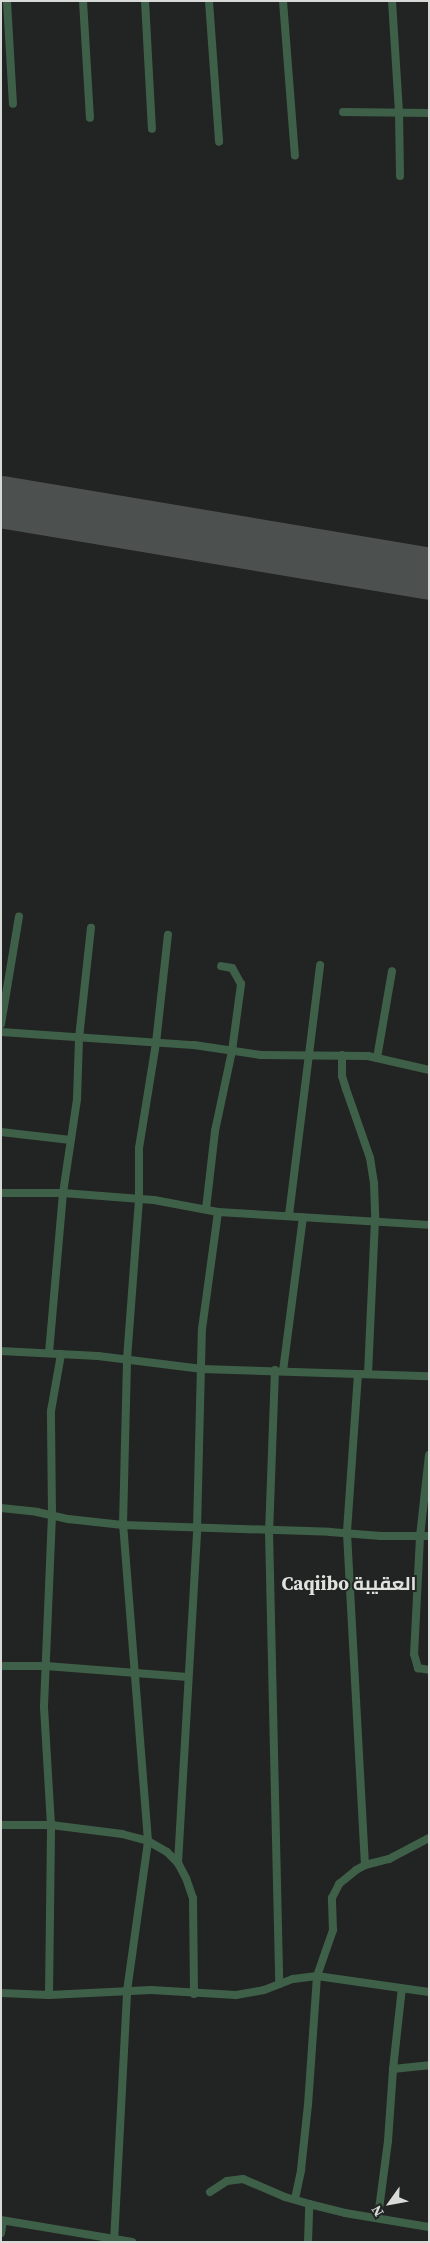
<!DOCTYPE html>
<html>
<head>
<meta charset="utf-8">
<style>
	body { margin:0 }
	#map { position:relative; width:430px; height:2243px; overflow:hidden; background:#212422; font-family:"Source Serif 4",Cairo,serif }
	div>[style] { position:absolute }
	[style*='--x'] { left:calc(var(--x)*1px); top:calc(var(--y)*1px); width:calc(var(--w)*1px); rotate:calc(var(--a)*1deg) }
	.runway>* { height:52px; margin:-26px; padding:0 26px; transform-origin:26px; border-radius:26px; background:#4c504e }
	.street>* { height:8px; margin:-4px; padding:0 4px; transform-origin:4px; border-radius:4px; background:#3f6048 }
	span { translate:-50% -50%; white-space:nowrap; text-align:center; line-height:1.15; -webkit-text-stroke:4px #212422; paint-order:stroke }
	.district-label { font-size:19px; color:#dfe3e0; font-weight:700 }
	.frame { position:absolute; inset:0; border:2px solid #d8dad8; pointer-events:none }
	.north { position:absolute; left:365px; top:2178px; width:50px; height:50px; -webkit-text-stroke:4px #212422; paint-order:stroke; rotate:238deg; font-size:14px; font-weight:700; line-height:20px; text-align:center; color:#d8dad8 }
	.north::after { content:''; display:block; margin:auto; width:18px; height:22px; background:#d8dad8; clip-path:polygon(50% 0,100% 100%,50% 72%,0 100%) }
</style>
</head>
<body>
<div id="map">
	<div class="runway">
		<div style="--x:1;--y:502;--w:434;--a:9.5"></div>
	</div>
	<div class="street">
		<div style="--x:7;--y:1;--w:103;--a:86.7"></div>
		<div style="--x:83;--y:1;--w:117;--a:86.6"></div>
		<div style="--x:145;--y:1;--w:128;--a:86.9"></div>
		<div style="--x:209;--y:1;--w:141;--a:85.9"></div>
		<div style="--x:283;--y:1;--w:155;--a:85.6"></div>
		<div style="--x:392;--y:1;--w:111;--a:86.4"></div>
		<div style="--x:399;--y:112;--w:64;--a:89.1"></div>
		<div style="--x:343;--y:112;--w:86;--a:0.7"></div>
		<div style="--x:1;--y:1024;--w:109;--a:-80.5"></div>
		<div style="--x:1;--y:1032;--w:193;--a:3.9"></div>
		<div style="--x:194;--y:1045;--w:68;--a:8.5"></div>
		<div style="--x:261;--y:1055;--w:107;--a:0.5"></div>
		<div style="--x:368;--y:1056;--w:63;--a:12.9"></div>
		<div style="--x:342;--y:1055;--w:21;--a:90"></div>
		<div style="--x:342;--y:1076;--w:14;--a:73"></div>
		<div style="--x:346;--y:1089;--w:73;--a:70.8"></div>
		<div style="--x:370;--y:1158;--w:25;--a:81"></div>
		<div style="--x:374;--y:1183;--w:37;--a:88"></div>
		<div style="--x:375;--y:1220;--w:154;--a:92.6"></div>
		<div style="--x:377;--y:1058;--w:88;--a:-80.2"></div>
		<div style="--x:1;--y:1132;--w:70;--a:6.5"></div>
		<div style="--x:1;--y:1193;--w:62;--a:0"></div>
		<div style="--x:63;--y:1193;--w:91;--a:4.4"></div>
		<div style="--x:154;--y:1200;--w:65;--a:10.6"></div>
		<div style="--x:206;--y:1209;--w:79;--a:-83.4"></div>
		<div style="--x:215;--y:1131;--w:82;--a:-78"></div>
		<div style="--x:232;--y:1051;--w:68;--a:-82.3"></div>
		<div style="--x:241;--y:984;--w:18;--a:-119"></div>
		<div style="--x:232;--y:968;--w:11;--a:-170"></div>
		<div style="--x:289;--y:1215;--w:252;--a:-82.9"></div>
		<div style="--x:1;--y:1351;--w:97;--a:3"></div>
		<div style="--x:98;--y:1356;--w:105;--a:7.1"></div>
		<div style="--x:202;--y:1369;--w:227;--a:1.8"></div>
		<div style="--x:49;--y:1353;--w:161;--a:-85"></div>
		<div style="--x:63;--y:1193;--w:95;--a:-81.5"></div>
		<div style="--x:77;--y:1099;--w:61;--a:-88.1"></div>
		<div style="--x:79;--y:1038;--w:111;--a:-83.8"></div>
		<div style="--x:275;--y:1370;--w:161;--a:92.1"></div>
		<div style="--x:269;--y:1531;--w:453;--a:88.7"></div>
		<div style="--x:283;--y:1371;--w:155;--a:-82.6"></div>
		<div style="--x:358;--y:1374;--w:159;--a:94"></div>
		<div style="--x:347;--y:1533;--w:332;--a:86.9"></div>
		<div style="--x:429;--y:1455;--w:82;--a:96.3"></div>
		<div style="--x:420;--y:1537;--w:117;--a:92.9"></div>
		<div style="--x:414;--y:1654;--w:15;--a:74"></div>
		<div style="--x:418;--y:1668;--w:11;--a:10"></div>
		<div style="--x:1;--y:1508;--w:36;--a:6"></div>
		<div style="--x:37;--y:1512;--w:32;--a:13"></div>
		<div style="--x:68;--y:1519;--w:55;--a:6.2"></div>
		<div style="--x:123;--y:1525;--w:207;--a:1.9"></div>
		<div style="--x:330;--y:1532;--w:51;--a:4.5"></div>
		<div style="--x:381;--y:1536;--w:48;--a:0"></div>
		<div style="--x:1;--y:1666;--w:45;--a:0"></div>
		<div style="--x:46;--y:1666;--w:142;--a:4.4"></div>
		<div style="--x:1;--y:1825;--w:50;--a:0"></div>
		<div style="--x:51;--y:1825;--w:72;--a:7.2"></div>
		<div style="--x:122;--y:1834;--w:27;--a:15"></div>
		<div style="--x:148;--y:1841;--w:22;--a:30"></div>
		<div style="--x:167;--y:1852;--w:16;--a:45"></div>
		<div style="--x:178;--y:1863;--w:17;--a:62"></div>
		<div style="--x:186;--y:1878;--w:21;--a:71"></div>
		<div style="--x:193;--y:1898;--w:96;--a:89.4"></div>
		<div style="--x:178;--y:1863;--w:335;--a:-86.7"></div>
		<div style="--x:197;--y:1529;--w:200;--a:-88.6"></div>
		<div style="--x:202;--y:1329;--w:118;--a:-82.2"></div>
		<div style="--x:218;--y:1212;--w:211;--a:3.5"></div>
		<div style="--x:1;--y:1993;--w:48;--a:2.4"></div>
		<div style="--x:49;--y:1995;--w:102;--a:-2.8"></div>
		<div style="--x:151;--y:1990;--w:85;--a:3.4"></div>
		<div style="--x:236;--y:1995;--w:28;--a:-10"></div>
		<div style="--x:264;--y:1990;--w:31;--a:-21"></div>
		<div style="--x:293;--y:1979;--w:24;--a:-7"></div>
		<div style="--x:317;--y:1976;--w:113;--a:8.1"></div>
		<div style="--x:49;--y:1995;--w:170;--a:-89.3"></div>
		<div style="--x:51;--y:1825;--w:119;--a:-93.4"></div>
		<div style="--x:44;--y:1706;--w:191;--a:-87.6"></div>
		<div style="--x:52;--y:1515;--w:104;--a:-90.6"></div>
		<div style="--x:51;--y:1411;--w:58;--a:-80"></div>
		<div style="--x:393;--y:2069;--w:36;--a:-6"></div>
		<div style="--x:210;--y:2192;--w:20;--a:-33"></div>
		<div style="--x:227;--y:2181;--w:16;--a:-7"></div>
		<div style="--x:243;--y:2179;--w:46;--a:23.2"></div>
		<div style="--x:285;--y:2197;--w:25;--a:16"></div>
		<div style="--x:309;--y:2204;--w:37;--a:14"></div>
		<div style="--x:345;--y:2213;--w:85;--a:9.5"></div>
		<div style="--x:295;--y:2199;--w:30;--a:-78"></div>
		<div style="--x:301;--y:2170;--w:65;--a:-83.9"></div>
		<div style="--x:308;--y:2105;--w:129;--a:-86"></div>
		<div style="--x:317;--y:1976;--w:49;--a:-70.8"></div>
		<div style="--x:333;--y:1930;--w:32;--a:-92"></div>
		<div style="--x:332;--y:1898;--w:16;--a:-63"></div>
		<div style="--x:339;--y:1884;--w:22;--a:-39"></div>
		<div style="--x:356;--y:1870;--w:10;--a:-29"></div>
		<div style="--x:365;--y:1865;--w:25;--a:-14"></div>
		<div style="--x:389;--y:1859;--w:45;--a:-27.7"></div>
		<div style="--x:378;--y:2217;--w:77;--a:-82.5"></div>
		<div style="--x:388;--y:2141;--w:72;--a:-86"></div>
		<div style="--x:393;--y:2069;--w:81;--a:-83.7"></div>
		<div style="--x:1;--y:2220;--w:133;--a:9.5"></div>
		<div style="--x:1;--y:2233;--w:12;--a:-81"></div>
		<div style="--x:114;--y:2242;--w:251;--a:-87"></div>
		<div style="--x:127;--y:1991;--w:151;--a:-82"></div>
		<div style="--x:148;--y:1841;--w:317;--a:-94.5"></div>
		<div style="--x:123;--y:1525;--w:166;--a:-88.6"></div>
		<div style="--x:127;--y:1359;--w:160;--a:-85.7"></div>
		<div style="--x:139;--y:1199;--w:51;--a:-90"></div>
		<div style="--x:139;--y:1148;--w:106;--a:-80.8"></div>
		<div style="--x:156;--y:1043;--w:109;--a:-83.7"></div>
		<div style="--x:308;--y:2242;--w:38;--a:-88"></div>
	</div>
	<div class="district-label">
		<span style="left:349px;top:1584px">Caqiibo العقيبة</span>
	</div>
	<div class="frame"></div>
	<div class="north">N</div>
</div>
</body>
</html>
